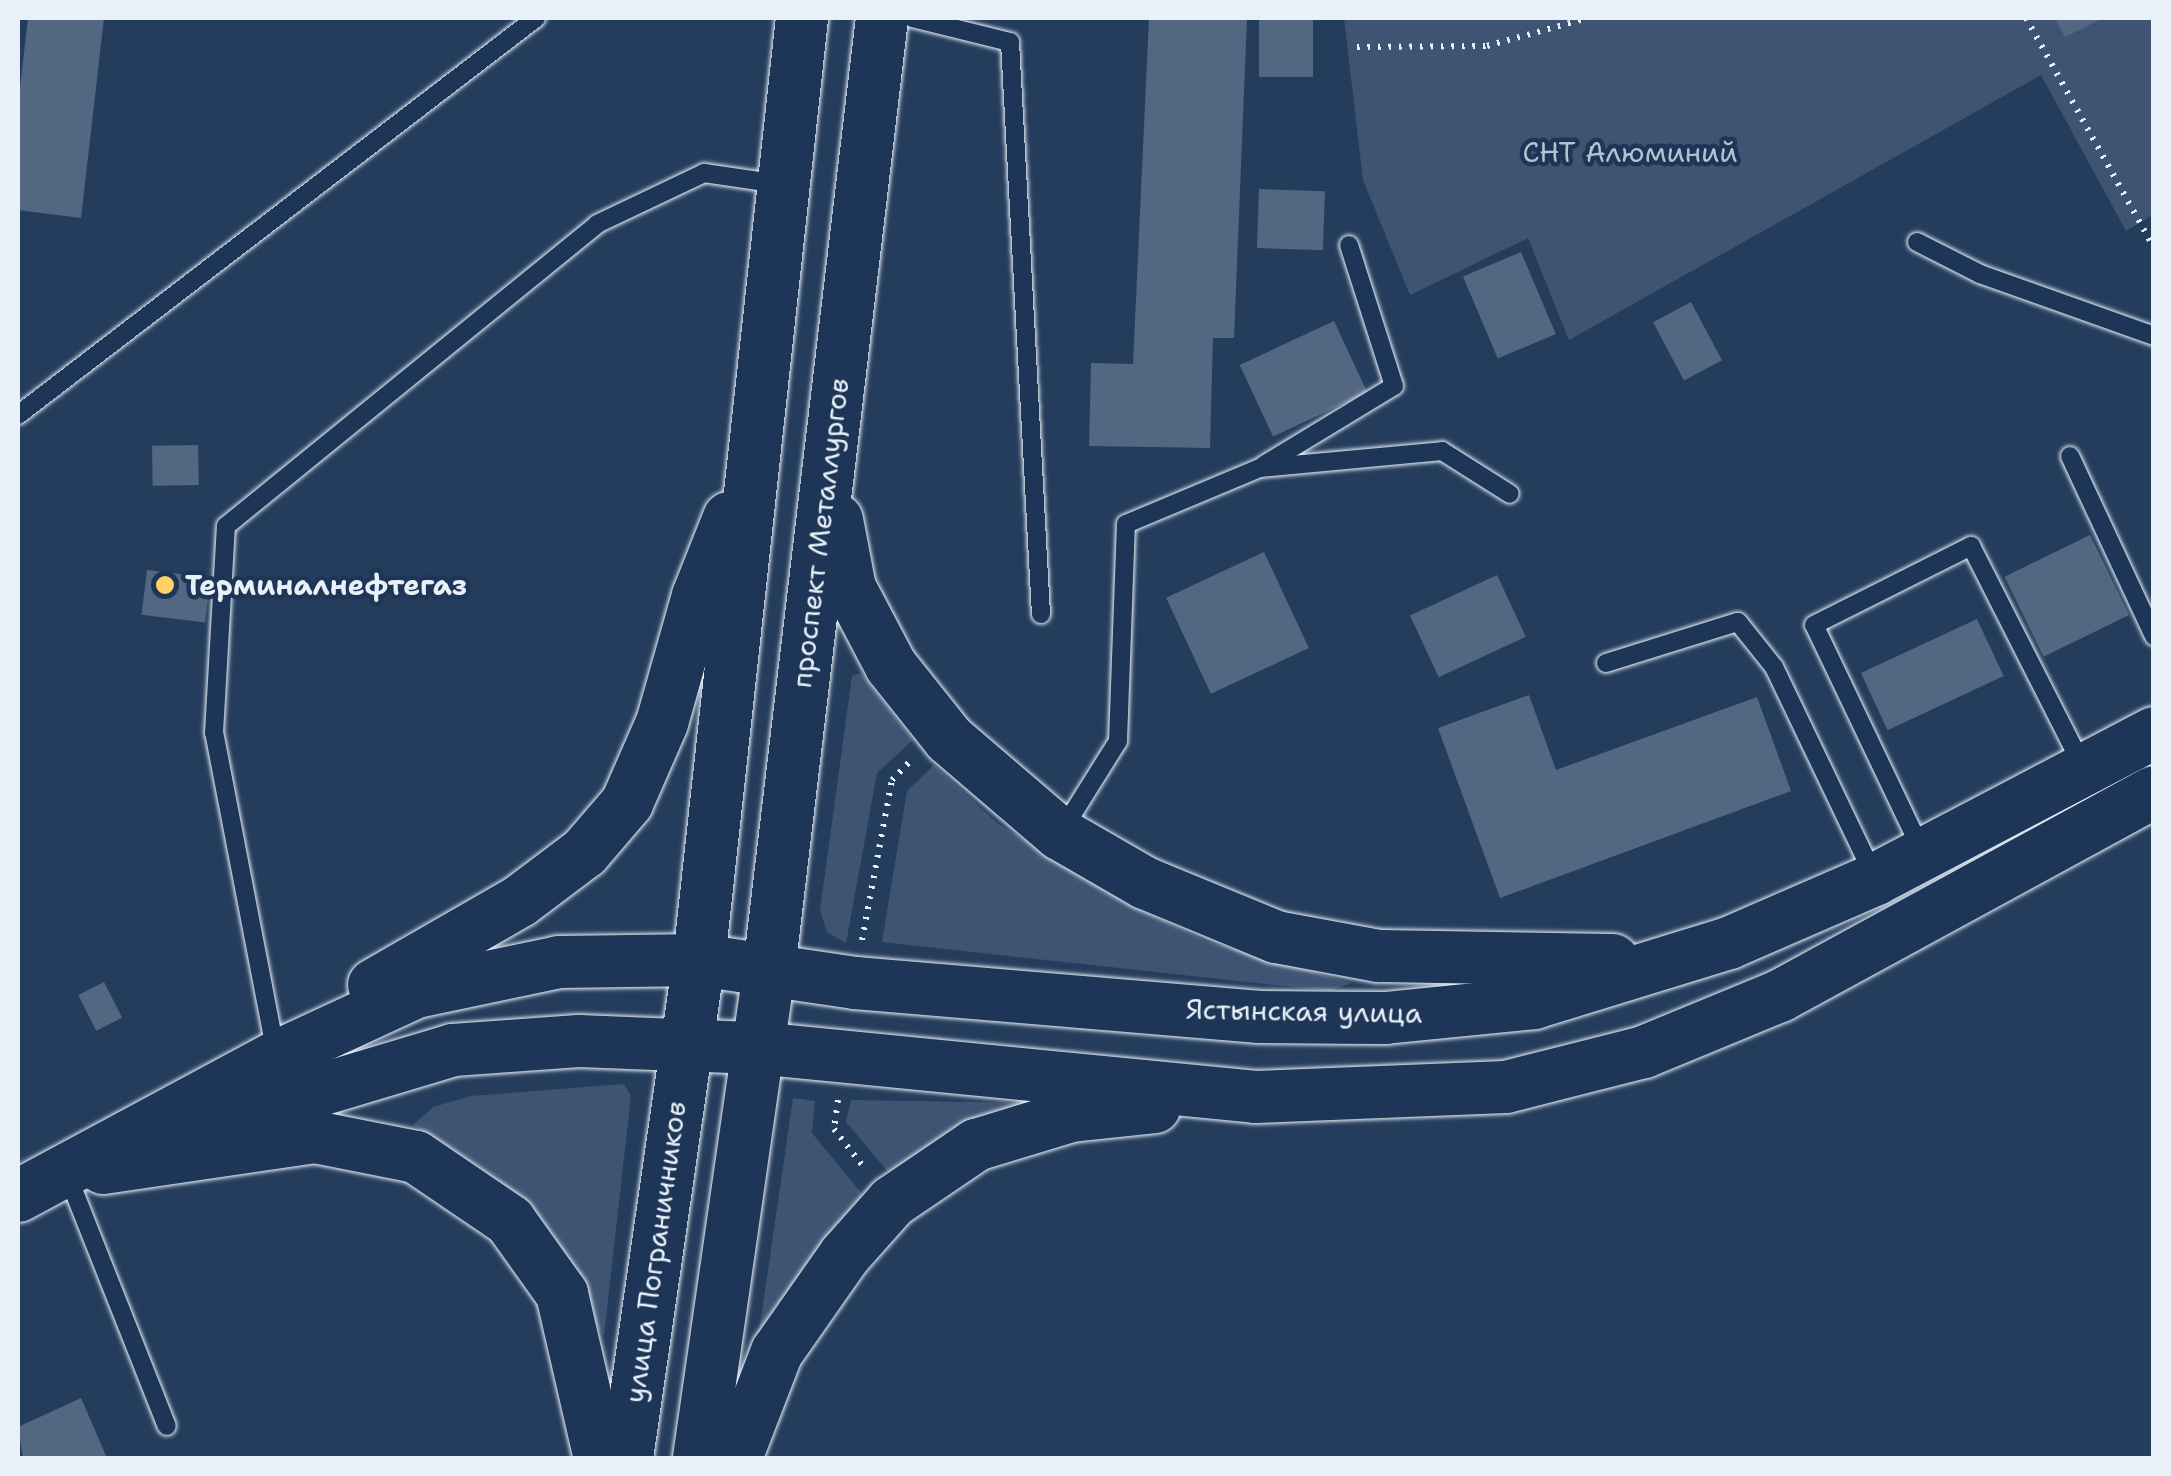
<!DOCTYPE html>
<html>
<head>
<meta charset="utf-8">
<style>
	body { margin:0 }
	#map { position:relative; width:2171px; height:1476px; overflow:hidden; background:#253d5d; font-family:"Shantell Sans",sans-serif }
	div>[style] { position:absolute }
	[style*='--x'] { left:calc(var(--x)*1px); top:calc(var(--y)*1px); width:calc(var(--w)*1px); rotate:calc(var(--a)*1deg) }
	.green>* { inset:0; background:#3e5472 }
	.building>* { inset:0; background:#536782; transform-origin:0 0 }
	.path>* { height:6px; margin-top:-3px; transform-origin:0; background:repeating-linear-gradient(90deg,#e8f1f8 0 2.5px,transparent 0 10.5px) }
	.roads { filter:drop-shadow(0 0 2px #e8f1f8) drop-shadow(0 0 2px #e8f1f8) }
	.service>* { height:18px; margin:-9px; padding:0 9px; transform-origin:9px; border-radius:9px; background:#1d3557 }
	.primary>* { height:52px; margin:-26px; padding:0 26px; transform-origin:26px; border-radius:26px; background:#1d3557 }
	.dots>* { width:28px; height:28px; translate:-50% -50%; box-sizing:border-box; border:5px solid #1d3557; border-radius:50% }
	span { translate:-50% -50%; white-space:nowrap; text-align:center; line-height:1.15; -webkit-text-stroke:9px #1d3557; paint-order:stroke }
	.park-label { font-size:28px; color:#b5c2d0 }
	.street-label { font-size:28px; color:#e8f1f8 }
	.poi-label { font-size:28px; color:#e8f1f8; font-weight:700 }
	.left { translate:0 -50%; text-align:left }
	.frame { position:absolute; inset:0; border:20px solid #e8f1f8; pointer-events:none }
</style>
</head>
<body>
<div id="map">
	<div class="green">
		<div style="clip-path:polygon(1344px 18px,2153px 18px,2153px 215px,2126px 231px,2041px 75px,1569px 340px,1528px 238px,1410px 295px,1363px 180px)"></div>
		<div style="clip-path:polygon(861px 673px,913px 740px,877px 773px,846px 943px,827px 932px,820px 910px,852px 676px)"></div>
		<div style="clip-path:polygon(934px 765px,997px 823px,1126px 903px,1205px 941px,1351px 983px,1330px 991px,882px 942px,907px 791px)"></div>
		<div style="clip-path:polygon(624px 1084px,631px 1096px,604px 1336px,500px 1183px,413px 1125px,433px 1107px,471px 1096px)"></div>
		<div style="clip-path:polygon(793px 1098px,815px 1101px,812px 1133px,864px 1196px,758px 1339px)"></div>
		<div style="clip-path:polygon(851px 1100px,1028px 1103px,950px 1131px,889px 1173px,846px 1122px)"></div>
	</div>
	<div class="building">
		<div style="clip-path:polygon(28px 18px,104px 18px,81px 218px,18px 210px,18px 105px)"></div>
		<div style="clip-path:polygon(1149px 18px,1247px 18px,1234px 338px,1213px 338px,1210px 448px,1089px 446px,1091px 363px,1133px 364px)"></div>
		<div style="left:1259px;top:18px;width:54px;height:59px"></div>
		<div style="clip-path:polygon(2055px 18px,2103px 18px,2065px 37px)"></div>
		<div style="left:1259px;top:189px;width:66px;height:59px;rotate:2deg"></div>
		<div style="left:1521px;top:252px;width:89px;height:63px;rotate:67deg"></div>
		<div style="left:1691px;top:302px;width:66px;height:43px;rotate:62deg"></div>
		<div style="left:1334px;top:321px;width:79px;height:104px;rotate:65deg"></div>
		<div style="left:198px;top:445px;width:40px;height:46px;rotate:89deg"></div>
		<div style="left:2090px;top:535px;width:89px;height:95px;rotate:64deg"></div>
		<div style="left:1264px;top:552px;width:106px;height:108px;rotate:65deg"></div>
		<div style="left:147px;top:570px;width:64px;height:45px;rotate:7deg"></div>
		<div style="left:1497px;top:575px;width:68px;height:96px;rotate:65deg"></div>
		<div style="left:1977px;top:619px;width:63px;height:128px;rotate:65deg"></div>
		<div style="clip-path:polygon(1529px 695px,1556px 770px,1757px 697px,1791px 791px,1500px 898px,1438px 728px)"></div>
		<div style="left:104px;top:982px;width:40px;height:29px;rotate:63deg"></div>
		<div style="clip-path:polygon(81px 1398px,107px 1458px,23px 1458px,18px 1427px)"></div>
	</div>
	<div class="path">
		<div style="--x:2026;--y:18;--w:263;--a:60.9"></div>
		<div style="--x:1357;--y:47;--w:130;--a:-0.4"></div>
		<div style="--x:1487;--y:46;--w:105;--a:-15.5"></div>
		<div style="--x:862;--y:940;--w:163;--a:-79.4"></div>
		<div style="--x:892;--y:780;--w:29;--a:-46"></div>
		<div style="--x:838;--y:1100;--w:29;--a:98"></div>
		<div style="--x:834;--y:1129;--w:52;--a:52"></div>
	</div>
	<div class="roads">
		<div class="service">
			<div style="--x:912;--y:18;--w:101;--a:13.8"></div>
			<div style="--x:1010;--y:42;--w:573;--a:86.9"></div>
			<div style="--x:1917;--y:242;--w:71;--a:26.9"></div>
			<div style="--x:1980;--y:274;--w:185;--a:19.6"></div>
			<div style="--x:18;--y:415;--w:653;--a:-37.47"></div>
			<div style="--x:2070;--y:456;--w:199;--a:65"></div>
			<div style="--x:1264;--y:465;--w:152;--a:-31.3"></div>
			<div style="--x:1394;--y:386;--w:148;--a:-107.7"></div>
			<div style="--x:1606;--y:663;--w:138;--a:-17.3"></div>
			<div style="--x:1738;--y:622;--w:58;--a:51.3"></div>
			<div style="--x:1774;--y:667;--w:229;--a:64.4"></div>
			<div style="--x:1063;--y:829;--w:104;--a:-58"></div>
			<div style="--x:1118;--y:741;--w:217;--a:-87.9"></div>
			<div style="--x:1126;--y:524;--w:145;--a:-22.7"></div>
			<div style="--x:1260;--y:468;--w:183;--a:-5.3"></div>
			<div style="--x:1442;--y:451;--w:80;--a:32.3"></div>
			<div style="--x:1921;--y:849;--w:248;--a:-115.5"></div>
			<div style="--x:1814;--y:625;--w:176;--a:-26.7"></div>
			<div style="--x:1971;--y:546;--w:246;--a:63.1"></div>
			<div style="--x:273;--y:1038;--w:311;--a:-100.9"></div>
			<div style="--x:214;--y:733;--w:207;--a:-86.7"></div>
			<div style="--x:226;--y:526;--w:478;--a:-39.1"></div>
			<div style="--x:597;--y:224;--w:119;--a:-25.5"></div>
			<div style="--x:704;--y:173;--w:76;--a:8.3"></div>
			<div style="--x:67;--y:1174;--w:271;--a:68.4"></div>
		</div>
		<div class="primary">
			<div style="--x:837;--y:520;--w:69;--a:79.2"></div>
			<div style="--x:850;--y:588;--w:88;--a:62.3"></div>
			<div style="--x:891;--y:666;--w:93;--a:51.5"></div>
			<div style="--x:949;--y:739;--w:146;--a:40.6"></div>
			<div style="--x:1060;--y:834;--w:98;--a:30"></div>
			<div style="--x:1145;--y:883;--w:142;--a:22.4"></div>
			<div style="--x:1276;--y:937;--w:105;--a:10.5"></div>
			<div style="--x:1379;--y:956;--w:234;--a:1"></div>
			<div style="--x:374;--y:985;--w:168;--a:-29.9"></div>
			<div style="--x:520;--y:901;--w:81;--a:-37"></div>
			<div style="--x:585;--y:852;--w:65;--a:-49.4"></div>
			<div style="--x:627;--y:803;--w:87;--a:-66.4"></div>
			<div style="--x:662;--y:723;--w:132;--a:-74.2"></div>
			<div style="--x:698;--y:596;--w:84;--a:-68.3"></div>
			<div style="--x:210;--y:1123;--w:254;--a:-16.7"></div>
			<div style="--x:453;--y:1050;--w:126;--a:-4.1"></div>
			<div style="--x:579;--y:1041;--w:178;--a:2.3"></div>
			<div style="--x:757;--y:1048;--w:501;--a:5.61"></div>
			<div style="--x:1256;--y:1097;--w:250;--a:-2.3"></div>
			<div style="--x:1506;--y:1087;--w:142;--a:-14.2"></div>
			<div style="--x:1644;--y:1052;--w:147;--a:-22.4"></div>
			<div style="--x:1780;--y:996;--w:426;--a:-28.6"></div>
			<div style="--x:103;--y:1168;--w:214;--a:-8.3"></div>
			<div style="--x:315;--y:1137;--w:103;--a:11.2"></div>
			<div style="--x:416;--y:1157;--w:114;--a:34.2"></div>
			<div style="--x:510;--y:1221;--w:90;--a:54.5"></div>
			<div style="--x:562;--y:1294;--w:168;--a:77"></div>
			<div style="--x:18;--y:1196;--w:300;--a:-28.3"></div>
			<div style="--x:282;--y:1054;--w:148;--a:-24.8"></div>
			<div style="--x:416;--y:992;--w:146;--a:-11.8"></div>
			<div style="--x:559;--y:962;--w:140;--a:-0.8"></div>
			<div style="--x:699;--y:960;--w:158;--a:8.4"></div>
			<div style="--x:855;--y:983;--w:406;--a:4.8"></div>
			<div style="--x:1260;--y:1017;--w:125;--a:0.5"></div>
			<div style="--x:1385;--y:1018;--w:150;--a:-5.7"></div>
			<div style="--x:1534;--y:1003;--w:204;--a:-17.1"></div>
			<div style="--x:1729;--y:943;--w:160;--a:-23.5"></div>
			<div style="--x:1876;--y:879;--w:314;--a:-27.7"></div>
			<div style="--x:627;--y:1458;--w:503;--a:-81.77"></div>
			<div style="--x:699;--y:960;--w:948;--a:-83.76"></div>
			<div style="--x:699;--y:1458;--w:493;--a:-81.8"></div>
			<div style="--x:769;--y:970;--w:959;--a:-83.23"></div>
			<div style="--x:736;--y:1458;--w:114;--a:-68.9"></div>
			<div style="--x:777;--y:1352;--w:118;--a:-55"></div>
			<div style="--x:845;--y:1255;--w:71;--a:-48.4"></div>
			<div style="--x:892;--y:1202;--w:102;--a:-34.2"></div>
			<div style="--x:976;--y:1145;--w:99;--a:-17"></div>
			<div style="--x:1071;--y:1116;--w:84;--a:-6.1"></div>
		</div>
	</div>
	<div class="dots">
		<div style="left:165px;top:585px;background:#ffd166"></div>
	</div>
	<div class="park-label">
		<span style="left:1630px;top:152px">СНТ Алюминий</span>
	</div>
	<div class="street-label">
		<span style="left:820px;top:533px;rotate:-83deg">проспект Металлургов</span>
		<span style="left:1304px;top:1011px;rotate:1deg">Ястынская улица</span>
		<span style="left:655px;top:1252px;rotate:-82deg">улица Пограничников</span>
	</div>
	<div class="poi-label">
		<span class="left" style="left:185px;top:585px">Терминалнефтегаз</span>
	</div>
	<div class="frame"></div>
</div>
</body>
</html>
